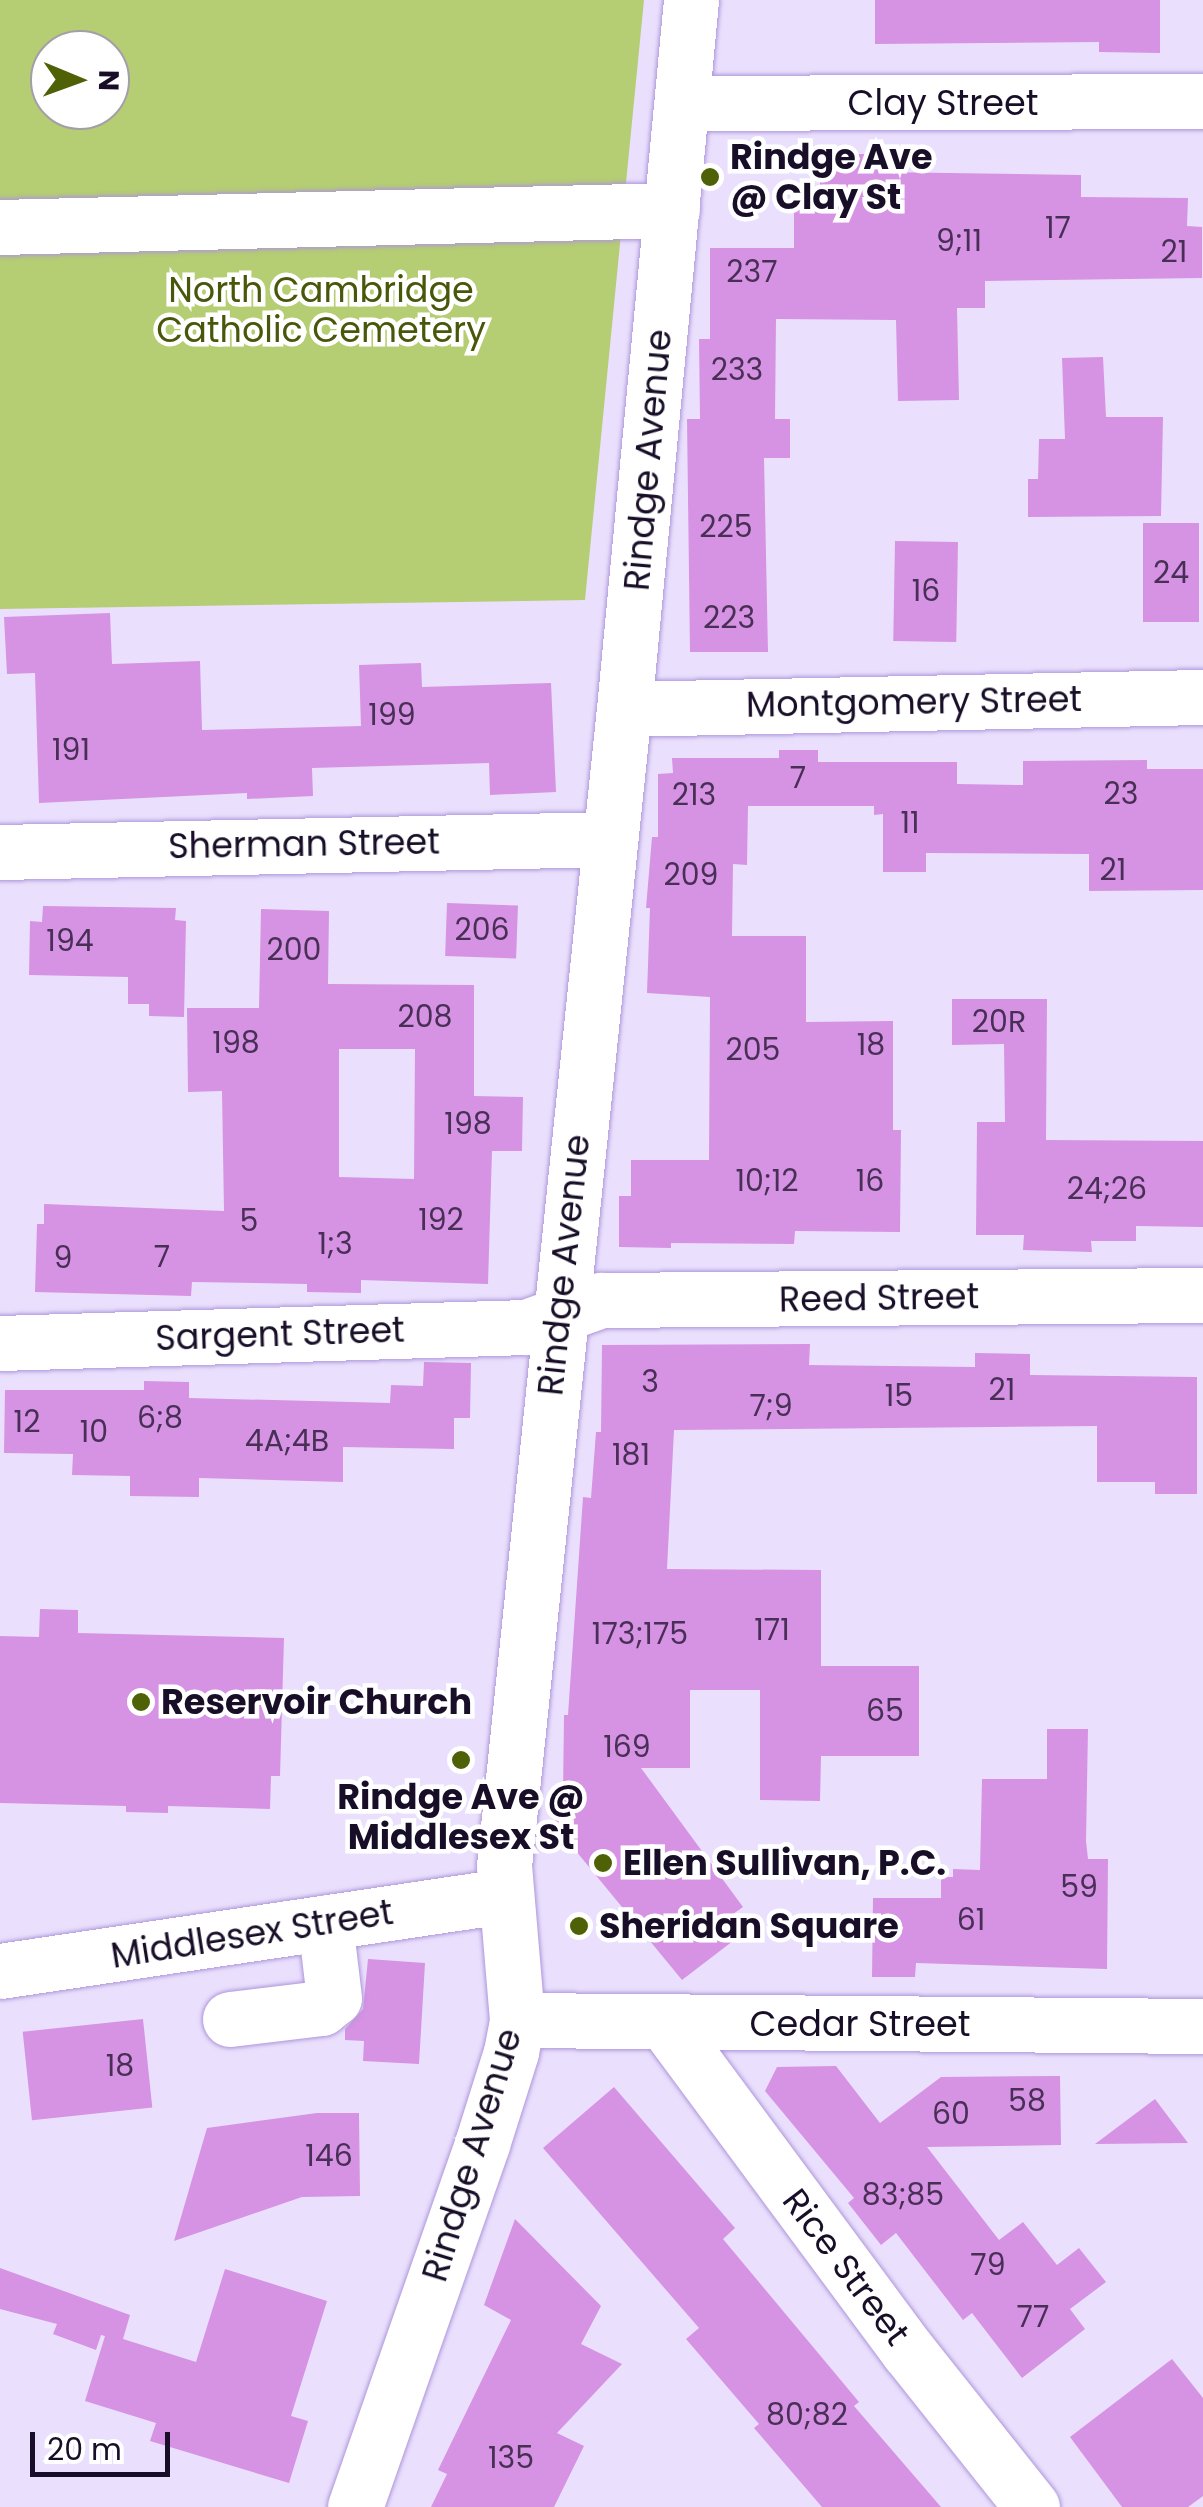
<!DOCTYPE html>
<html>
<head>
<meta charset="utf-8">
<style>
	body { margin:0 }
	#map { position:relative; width:1203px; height:2507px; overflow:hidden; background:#eae0fd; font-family:Poppins,sans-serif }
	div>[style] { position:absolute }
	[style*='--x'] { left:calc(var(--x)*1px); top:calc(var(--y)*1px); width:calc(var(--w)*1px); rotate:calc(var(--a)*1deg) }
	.green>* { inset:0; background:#b5cd73 }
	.building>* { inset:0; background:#d692e3; transform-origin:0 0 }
	.roads { filter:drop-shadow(0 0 2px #af96da) drop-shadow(0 0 2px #af96da) }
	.minor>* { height:55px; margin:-27.5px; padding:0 27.5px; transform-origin:27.5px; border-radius:27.5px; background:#fff }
	.dots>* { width:28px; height:28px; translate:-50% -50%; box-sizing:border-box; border:5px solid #fff; border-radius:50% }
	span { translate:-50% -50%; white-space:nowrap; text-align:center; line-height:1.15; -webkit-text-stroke:9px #fff; paint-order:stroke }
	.number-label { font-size:30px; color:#482f56 }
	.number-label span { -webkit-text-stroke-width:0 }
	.street-label { font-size:35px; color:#180e27 }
	.poi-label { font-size:35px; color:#180e27; font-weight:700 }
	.left { translate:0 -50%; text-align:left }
	.park-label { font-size:35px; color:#48570a }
	.north { position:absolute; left:30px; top:30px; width:100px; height:100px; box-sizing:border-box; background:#fff; border:2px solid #a39fa9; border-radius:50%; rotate:91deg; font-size:28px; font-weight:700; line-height:40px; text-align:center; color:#180e27 }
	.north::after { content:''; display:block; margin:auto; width:35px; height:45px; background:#4f6106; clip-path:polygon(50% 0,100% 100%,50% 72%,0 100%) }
	.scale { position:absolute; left:30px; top:2432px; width:140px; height:45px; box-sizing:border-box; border:5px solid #180e27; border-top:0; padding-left:12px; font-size:30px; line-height:35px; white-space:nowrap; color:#180e27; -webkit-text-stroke:8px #fff; paint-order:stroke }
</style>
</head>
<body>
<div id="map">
	<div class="green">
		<div style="clip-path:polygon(evenodd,0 0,644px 0,585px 600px,0 609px,0 0,50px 50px,110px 50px,110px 110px,50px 110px,50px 50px)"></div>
	</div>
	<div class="building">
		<div style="clip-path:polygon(875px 0,1160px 0,1160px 53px,1099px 52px,1099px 42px,875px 44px)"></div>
		<div style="clip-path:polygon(820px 154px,878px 154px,878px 172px,1081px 175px,1081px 197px,1188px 198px,1187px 226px,1202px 227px,1202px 278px,985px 281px,985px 308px,957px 308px,959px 400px,898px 401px,896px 320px,776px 319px,775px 419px,790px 419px,790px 458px,764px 458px,768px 652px,690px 652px,687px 419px,700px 419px,699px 339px,710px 339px,710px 248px,794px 248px,794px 186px,820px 187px)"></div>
		<div style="clip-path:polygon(1103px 357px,1106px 417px,1163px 417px,1161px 516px,1028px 517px,1028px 479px,1038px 479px,1039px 439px,1065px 439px,1062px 358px)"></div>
		<div style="left:1199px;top:523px;width:99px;height:56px;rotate:90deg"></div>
		<div style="left:895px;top:541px;width:63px;height:100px;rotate:1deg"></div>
		<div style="clip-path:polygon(110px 613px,112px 664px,200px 661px,202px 730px,361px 726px,359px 665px,421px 663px,422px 687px,551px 683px,556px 792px,490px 795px,489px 763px,312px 768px,313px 796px,247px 799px,247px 793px,39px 803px,35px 673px,7px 674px,4px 617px)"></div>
		<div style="clip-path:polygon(779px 750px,818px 750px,818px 762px,957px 762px,957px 784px,1023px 785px,1023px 761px,1147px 760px,1147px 769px,1203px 769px,1203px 890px,1089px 891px,1089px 854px,926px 853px,926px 872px,883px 872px,883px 814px,874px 815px,874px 806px,748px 806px,747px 865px,733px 864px,732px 936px,806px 936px,806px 1022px,893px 1021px,893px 1130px,901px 1130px,900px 1232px,795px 1231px,794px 1244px,671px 1243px,671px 1248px,619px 1247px,619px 1196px,631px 1196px,631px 1160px,709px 1160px,710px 997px,647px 993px,650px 908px,646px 908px,652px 837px,658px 837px,658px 774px,673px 773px,672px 758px,779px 758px)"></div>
		<div style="left:447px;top:903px;width:71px;height:53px;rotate:2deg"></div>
		<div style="clip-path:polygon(43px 906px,176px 908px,175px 920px,186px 921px,184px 1017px,149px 1016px,149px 1004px,128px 1004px,128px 977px,29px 975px,30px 921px,42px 922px)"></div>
		<div style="clip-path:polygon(evenodd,261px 909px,329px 911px,328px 984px,474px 985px,474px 1096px,523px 1097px,522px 1151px,492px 1151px,488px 1284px,361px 1280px,361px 1293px,307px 1292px,307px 1284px,192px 1282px,191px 1296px,35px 1292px,37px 1224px,44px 1224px,44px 1204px,224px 1211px,222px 1091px,188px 1092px,187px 1008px,259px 1008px,261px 909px,339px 1049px,415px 1049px,414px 1179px,339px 1177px,339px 1049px)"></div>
		<div style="clip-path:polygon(952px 999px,1047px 999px,1046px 1140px,1203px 1141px,1203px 1227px,1136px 1226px,1136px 1241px,1091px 1241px,1092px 1252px,1023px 1250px,1024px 1235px,976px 1235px,977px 1122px,1005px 1122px,1004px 1044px,952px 1045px)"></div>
		<div style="clip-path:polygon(810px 1344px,809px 1365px,975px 1367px,975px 1353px,1030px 1354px,1030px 1375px,1197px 1377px,1197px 1494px,1155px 1494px,1155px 1482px,1097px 1482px,1097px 1426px,674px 1430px,667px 1569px,821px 1570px,821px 1666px,919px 1666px,919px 1756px,821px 1756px,820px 1801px,760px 1800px,760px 1690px,690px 1690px,690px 1768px,641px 1768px,743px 1907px,733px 1914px,746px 1931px,682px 1980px,557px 1828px,549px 1794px,563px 1794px,564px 1715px,568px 1715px,583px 1497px,591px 1498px,596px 1432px,601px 1432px,602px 1345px)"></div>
		<div style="clip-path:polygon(424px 1362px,471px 1363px,470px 1418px,454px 1418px,454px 1449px,343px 1447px,343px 1482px,199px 1478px,199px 1497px,130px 1496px,130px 1476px,72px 1475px,73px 1454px,4px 1453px,5px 1390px,144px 1390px,144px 1381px,189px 1382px,189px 1398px,390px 1403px,391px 1385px,423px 1386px)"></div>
		<div style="clip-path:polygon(40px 1609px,78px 1610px,78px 1633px,284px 1638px,280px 1776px,271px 1776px,270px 1809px,168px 1806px,168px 1813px,126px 1812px,126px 1806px,0 1803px,0 1636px,39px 1637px)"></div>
		<div style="clip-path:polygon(1047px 1729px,1088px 1729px,1086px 1841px,1088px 1859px,1108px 1859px,1107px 1969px,916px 1963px,915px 1977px,872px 1977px,873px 1898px,941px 1898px,941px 1877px,953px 1877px,953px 1869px,980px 1870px,982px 1779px,1047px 1779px)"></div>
		<div style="clip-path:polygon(368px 1959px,425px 1963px,419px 2064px,363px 2061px,364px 2041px,345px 2040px,345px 2029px,363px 2009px)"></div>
		<div style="left:143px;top:2019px;width:89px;height:121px;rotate:84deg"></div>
		<div style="clip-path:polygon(836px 2066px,880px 2123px,941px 2077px,1060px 2076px,1061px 2145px,927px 2147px,999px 2240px,1023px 2222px,1057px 2265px,1079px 2248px,1106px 2282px,1070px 2309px,1085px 2329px,1022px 2378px,972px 2313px,963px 2320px,896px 2233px,881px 2245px,848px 2203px,854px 2198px,765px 2091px,777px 2067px)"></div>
		<div style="clip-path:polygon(614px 2087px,735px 2228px,723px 2239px,859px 2402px,854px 2406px,941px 2507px,822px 2507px,754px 2428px,759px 2424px,686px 2339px,699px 2328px,543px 2148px)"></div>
		<div style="clip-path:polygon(1155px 2099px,1188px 2143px,1095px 2144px)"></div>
		<div style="clip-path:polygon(317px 2113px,359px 2113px,360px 2196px,302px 2197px,174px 2241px,207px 2128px)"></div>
		<div style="clip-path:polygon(515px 2219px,601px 2306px,581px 2344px,622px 2364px,557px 2433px,584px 2446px,554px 2507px,431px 2507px,447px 2474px,438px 2470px,511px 2320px,484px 2305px)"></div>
		<div style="clip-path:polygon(0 2268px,130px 2315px,123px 2339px,196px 2362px,225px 2269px,327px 2301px,291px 2416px,308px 2421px,289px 2483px,150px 2441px,156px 2423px,85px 2401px,105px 2336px,101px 2335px,96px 2350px,53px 2334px,57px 2324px,0 2309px)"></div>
		<div style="clip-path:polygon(1172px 2359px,1203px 2398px,1203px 2496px,1188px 2507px,1122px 2507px,1070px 2437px)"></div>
	</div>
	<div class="roads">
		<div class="minor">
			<div style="--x:682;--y:103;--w:521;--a:-0.22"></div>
			<div style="--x:0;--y:227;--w:672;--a:-1.45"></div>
			<div style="--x:624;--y:709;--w:579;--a:-1.19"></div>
			<div style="--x:0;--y:852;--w:608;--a:-1.22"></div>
			<div style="--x:0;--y:1343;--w:526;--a:-1.74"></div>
			<div style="--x:526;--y:1327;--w:80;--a:-19.8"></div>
			<div style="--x:601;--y:1300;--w:602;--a:-0.48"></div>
			<div style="--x:0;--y:1971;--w:509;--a:-8.48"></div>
			<div style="--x:230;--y:2019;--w:92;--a:-6.9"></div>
			<div style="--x:321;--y:2008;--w:16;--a:-38"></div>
			<div style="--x:334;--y:1998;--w:76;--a:-96.8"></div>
			<div style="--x:517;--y:2020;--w:686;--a:0.5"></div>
			<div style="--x:666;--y:2024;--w:407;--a:53.5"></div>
			<div style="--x:908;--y:2351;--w:199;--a:51.5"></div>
			<div style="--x:355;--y:2507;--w:385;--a:-70.7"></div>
			<div style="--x:482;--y:2144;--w:96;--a:-72.5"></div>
			<div style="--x:511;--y:2052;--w:33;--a:-79"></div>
			<div style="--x:517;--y:2020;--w:155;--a:-94.8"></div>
			<div style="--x:504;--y:1866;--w:1163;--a:-84.08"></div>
			<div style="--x:624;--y:709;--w:712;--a:-84.6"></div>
		</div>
	</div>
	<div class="dots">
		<div style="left:710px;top:177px;background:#4f6106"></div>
		<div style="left:141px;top:1702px;background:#4f6106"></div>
		<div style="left:461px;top:1760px;background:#4f6106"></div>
		<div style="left:603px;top:1863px;background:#4f6106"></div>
		<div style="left:579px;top:1926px;background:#4f6106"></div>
	</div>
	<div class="number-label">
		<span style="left:1058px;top:228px">17</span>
		<span style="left:959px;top:241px">9;11</span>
		<span style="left:1174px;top:252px">21</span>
		<span style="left:752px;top:272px">237</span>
		<span style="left:737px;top:370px">233</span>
		<span style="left:726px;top:527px">225</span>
		<span style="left:1171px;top:573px">24</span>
		<span style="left:926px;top:591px">16</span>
		<span style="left:729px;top:618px">223</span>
		<span style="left:392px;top:715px">199</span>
		<span style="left:71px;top:750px">191</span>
		<span style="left:798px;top:778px">7</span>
		<span style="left:1121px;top:794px">23</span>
		<span style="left:694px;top:795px">213</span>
		<span style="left:910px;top:823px">11</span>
		<span style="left:1113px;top:870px">21</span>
		<span style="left:691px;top:875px">209</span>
		<span style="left:482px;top:930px">206</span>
		<span style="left:70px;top:941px">194</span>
		<span style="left:294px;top:950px">200</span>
		<span style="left:425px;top:1017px">208</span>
		<span style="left:999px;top:1022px">20R</span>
		<span style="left:236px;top:1043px">198</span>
		<span style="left:871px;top:1045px">18</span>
		<span style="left:753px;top:1050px">205</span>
		<span style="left:468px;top:1124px">198</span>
		<span style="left:767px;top:1181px">10;12</span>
		<span style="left:870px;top:1181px">16</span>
		<span style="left:1107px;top:1189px">24;26</span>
		<span style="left:441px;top:1220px">192</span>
		<span style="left:249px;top:1221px">5</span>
		<span style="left:335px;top:1244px">1;3</span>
		<span style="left:162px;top:1257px">7</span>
		<span style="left:63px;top:1258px">9</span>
		<span style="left:650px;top:1382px">3</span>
		<span style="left:1002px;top:1390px">21</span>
		<span style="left:899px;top:1396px">15</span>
		<span style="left:771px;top:1406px">7;9</span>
		<span style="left:160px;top:1418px">6;8</span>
		<span style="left:27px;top:1422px">12</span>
		<span style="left:94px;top:1432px">10</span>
		<span style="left:287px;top:1441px">4A;4B</span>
		<span style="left:631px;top:1455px">181</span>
		<span style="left:772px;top:1630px">171</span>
		<span style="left:640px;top:1634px">173;175</span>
		<span style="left:885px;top:1711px">65</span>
		<span style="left:627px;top:1747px">169</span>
		<span style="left:1079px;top:1887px">59</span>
		<span style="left:971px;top:1920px">61</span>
		<span style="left:120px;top:2066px">18</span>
		<span style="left:1027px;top:2101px">58</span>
		<span style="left:951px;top:2114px">60</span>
		<span style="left:329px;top:2156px">146</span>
		<span style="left:903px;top:2195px">83;85</span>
		<span style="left:988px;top:2265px">79</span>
		<span style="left:1033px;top:2317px">77</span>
		<span style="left:807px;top:2415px">80;82</span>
		<span style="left:511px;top:2458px">135</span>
	</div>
	<div class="street-label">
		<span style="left:943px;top:103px">Clay Street</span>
		<span style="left:648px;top:460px;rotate:-85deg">Rindge Avenue</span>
		<span style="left:914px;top:702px;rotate:-1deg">Montgomery Street</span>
		<span style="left:304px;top:844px;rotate:-1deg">Sherman Street</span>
		<span style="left:564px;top:1265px;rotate:-84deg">Rindge Avenue</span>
		<span style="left:879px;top:1298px;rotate:-1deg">Reed Street</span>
		<span style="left:280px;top:1334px;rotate:-2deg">Sargent Street</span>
		<span style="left:252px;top:1934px;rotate:-9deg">Middlesex Street</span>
		<span style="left:860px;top:2024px">Cedar Street</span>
		<span style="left:472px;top:2155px;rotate:-73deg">Rindge Avenue</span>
		<span style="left:846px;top:2267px;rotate:53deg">Rice Street</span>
	</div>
	<div class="poi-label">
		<span class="left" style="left:730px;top:177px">Rindge Ave<br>@ Clay St</span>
		<span class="left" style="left:161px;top:1702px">Reservoir Church</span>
		<span style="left:461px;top:1817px">Rindge Ave @<br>Middlesex St</span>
		<span class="left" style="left:623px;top:1863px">Ellen Sullivan, P.C.</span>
		<span class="left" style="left:599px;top:1926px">Sheridan Square</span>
	</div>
	<div class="park-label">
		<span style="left:321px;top:310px">North Cambridge<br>Catholic Cemetery</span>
	</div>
	<div class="north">N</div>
	<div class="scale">20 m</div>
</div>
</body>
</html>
